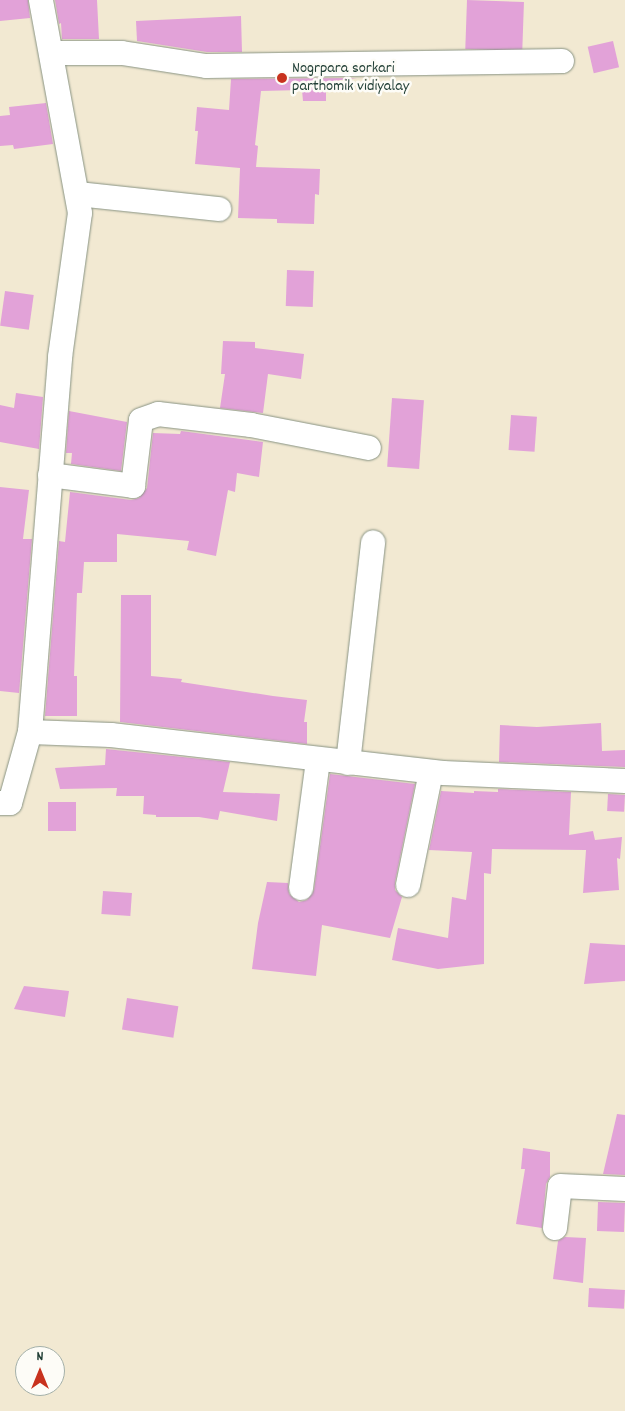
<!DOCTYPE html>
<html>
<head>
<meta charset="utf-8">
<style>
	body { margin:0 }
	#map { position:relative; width:625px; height:1411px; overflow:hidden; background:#f2e9d2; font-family:Dekko,sans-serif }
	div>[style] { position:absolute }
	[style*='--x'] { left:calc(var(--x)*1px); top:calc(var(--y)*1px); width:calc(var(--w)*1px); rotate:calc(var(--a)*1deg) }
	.building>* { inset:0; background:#e2a2d8; transform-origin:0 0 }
	.roads { filter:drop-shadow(0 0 1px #889383) drop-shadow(0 0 1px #889383) }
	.street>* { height:24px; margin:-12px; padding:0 12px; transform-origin:12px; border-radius:12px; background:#fff }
	.dots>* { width:14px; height:14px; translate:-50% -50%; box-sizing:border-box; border:2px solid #fdfcf7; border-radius:50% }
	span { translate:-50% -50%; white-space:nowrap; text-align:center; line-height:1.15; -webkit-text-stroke:5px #fdfcf7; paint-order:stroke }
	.poi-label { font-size:16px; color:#1f3d34 }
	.left { translate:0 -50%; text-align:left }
	.north { position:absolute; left:15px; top:1346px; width:50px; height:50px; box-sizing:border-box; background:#fdfcf7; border:1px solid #a4b0a9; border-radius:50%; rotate:0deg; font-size:14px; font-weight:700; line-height:20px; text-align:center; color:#1f3d34 }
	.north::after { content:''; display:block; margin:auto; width:18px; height:22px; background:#c8321e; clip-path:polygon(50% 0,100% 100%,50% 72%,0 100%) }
</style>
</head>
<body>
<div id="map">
	<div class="building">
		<div style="clip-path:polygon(0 0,28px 0,30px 18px,0 21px)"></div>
		<div style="clip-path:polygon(55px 0,97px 0,99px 39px,62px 39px,61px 23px,59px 24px)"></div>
		<div style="left:467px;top:0;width:57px;height:49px;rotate:2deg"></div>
		<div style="clip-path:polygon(241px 16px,242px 52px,207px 52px,137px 41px,136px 21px)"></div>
		<div style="left:613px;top:41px;width:27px;height:26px;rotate:77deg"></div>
		<div style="clip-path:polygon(357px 78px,326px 82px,326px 101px,303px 101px,302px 90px,261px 91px,255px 145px,258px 146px,256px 167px,320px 169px,319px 195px,315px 194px,314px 224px,277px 223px,277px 219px,238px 218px,240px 168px,195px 164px,198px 131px,195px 131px,197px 107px,229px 110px,231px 79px)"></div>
		<div style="clip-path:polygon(46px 103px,53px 144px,14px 149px,13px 145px,0 146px,0 116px,10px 115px,9px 107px)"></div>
		<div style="left:287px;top:270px;width:27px;height:36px;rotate:2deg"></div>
		<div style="left:5px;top:291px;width:29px;height:35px;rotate:8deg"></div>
		<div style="clip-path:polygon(223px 341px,255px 342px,255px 348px,304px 354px,301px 379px,268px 374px,263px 413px,220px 408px,225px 374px,221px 374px)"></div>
		<div style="clip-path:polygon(16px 393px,43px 397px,39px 449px,0 442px,0 405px,14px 408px)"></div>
		<div style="left:392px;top:398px;width:32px;height:69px;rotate:4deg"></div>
		<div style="clip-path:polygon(69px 411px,127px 422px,121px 471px,71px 464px,72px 453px,66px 453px)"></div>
		<div style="left:511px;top:415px;width:26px;height:35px;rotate:4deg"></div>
		<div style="clip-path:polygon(181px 431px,263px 442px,259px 477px,237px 473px,235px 492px,228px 490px,216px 556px,187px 550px,189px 541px,117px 534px,117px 562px,84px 562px,82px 593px,77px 593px,74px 676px,77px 676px,77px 716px,45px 716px,59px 541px,65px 542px,70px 492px,131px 500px,139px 498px,147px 488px,153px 433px,180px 434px)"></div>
		<div style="clip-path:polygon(0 487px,29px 490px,23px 539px,32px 539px,19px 693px,0 691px)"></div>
		<div style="clip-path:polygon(121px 595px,151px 595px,151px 676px,182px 679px,181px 682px,273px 696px,307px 700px,304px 722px,307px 722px,307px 744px,120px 722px)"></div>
		<div style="clip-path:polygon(601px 723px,602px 751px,625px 750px,625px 767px,499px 762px,500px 725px,537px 727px)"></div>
		<div style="clip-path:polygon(106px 749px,230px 762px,223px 792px,280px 794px,277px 821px,220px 811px,218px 820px,199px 817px,156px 817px,156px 815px,143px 814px,144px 796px,116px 796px,117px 788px,60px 789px,55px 768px,105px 765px)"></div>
		<div style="clip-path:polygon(330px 774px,415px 784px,395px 882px,395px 890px,402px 897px,390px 938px,322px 925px,316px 976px,252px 969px,258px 923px,267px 882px,288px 883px,289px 894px,299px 902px,307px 900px,314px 890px)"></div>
		<div style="clip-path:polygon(498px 789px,571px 792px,569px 835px,593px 831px,595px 840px,622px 837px,620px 859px,617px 858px,619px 890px,583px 893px,586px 850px,492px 849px,491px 874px,484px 873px,484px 964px,438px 969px,392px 960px,398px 928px,448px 938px,452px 897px,466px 900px,472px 852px,429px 850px,441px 791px,474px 793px,474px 791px,498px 792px)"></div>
		<div style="left:608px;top:794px;width:17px;height:17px;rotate:3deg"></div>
		<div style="left:48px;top:802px;width:28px;height:29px"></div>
		<div style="left:103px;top:891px;width:29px;height:23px;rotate:4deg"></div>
		<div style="clip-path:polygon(590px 943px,625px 945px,625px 981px,584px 984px)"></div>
		<div style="clip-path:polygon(24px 986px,69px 991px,65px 1017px,14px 1009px)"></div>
		<div style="left:127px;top:998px;width:52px;height:32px;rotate:9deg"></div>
		<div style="clip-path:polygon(617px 1114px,625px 1115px,625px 1175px,603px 1174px)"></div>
		<div style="clip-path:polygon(523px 1148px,550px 1152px,550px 1177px,546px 1184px,542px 1228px,516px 1224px,525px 1169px,521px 1169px)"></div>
		<div style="left:598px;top:1202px;width:27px;height:29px;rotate:2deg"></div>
		<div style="clip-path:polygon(565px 1237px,586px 1238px,583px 1283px,553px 1279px,558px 1241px)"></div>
		<div style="left:589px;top:1288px;width:36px;height:19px;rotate:3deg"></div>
	</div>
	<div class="roads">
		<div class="street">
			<div style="--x:51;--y:53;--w:71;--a:0"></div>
			<div style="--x:122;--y:53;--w:85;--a:8.8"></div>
			<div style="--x:206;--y:66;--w:356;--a:-0.8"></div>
			<div style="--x:78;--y:194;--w:142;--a:6.1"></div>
			<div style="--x:50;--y:475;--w:84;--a:7.5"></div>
			<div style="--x:133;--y:486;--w:66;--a:-83.1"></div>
			<div style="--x:141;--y:420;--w:18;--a:-19"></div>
			<div style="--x:158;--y:414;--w:94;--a:6.7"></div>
			<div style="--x:251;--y:425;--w:120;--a:11"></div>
			<div style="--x:30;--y:732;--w:376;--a:-85.4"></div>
			<div style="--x:60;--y:357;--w:145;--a:-82.1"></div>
			<div style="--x:80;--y:213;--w:217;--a:-100.4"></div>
			<div style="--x:348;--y:763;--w:222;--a:-83.5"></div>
			<div style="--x:0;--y:803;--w:10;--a:0"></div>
			<div style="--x:10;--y:803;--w:74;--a:-74.3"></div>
			<div style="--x:30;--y:732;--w:81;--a:2.1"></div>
			<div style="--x:111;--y:735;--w:334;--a:6.5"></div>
			<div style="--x:443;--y:773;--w:182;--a:2.5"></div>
			<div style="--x:408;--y:885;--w:115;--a:-78.5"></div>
			<div style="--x:301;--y:888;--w:129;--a:-82.4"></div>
			<div style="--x:555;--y:1228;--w:42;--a:-83.2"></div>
			<div style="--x:560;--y:1186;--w:65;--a:2.6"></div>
		</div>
	</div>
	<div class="dots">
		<div style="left:282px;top:78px;background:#c8321e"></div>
	</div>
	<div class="poi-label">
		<span class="left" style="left:292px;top:78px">Nogrpara sorkari<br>parthomik vidiyalay</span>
	</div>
	<div class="north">N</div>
</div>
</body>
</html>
